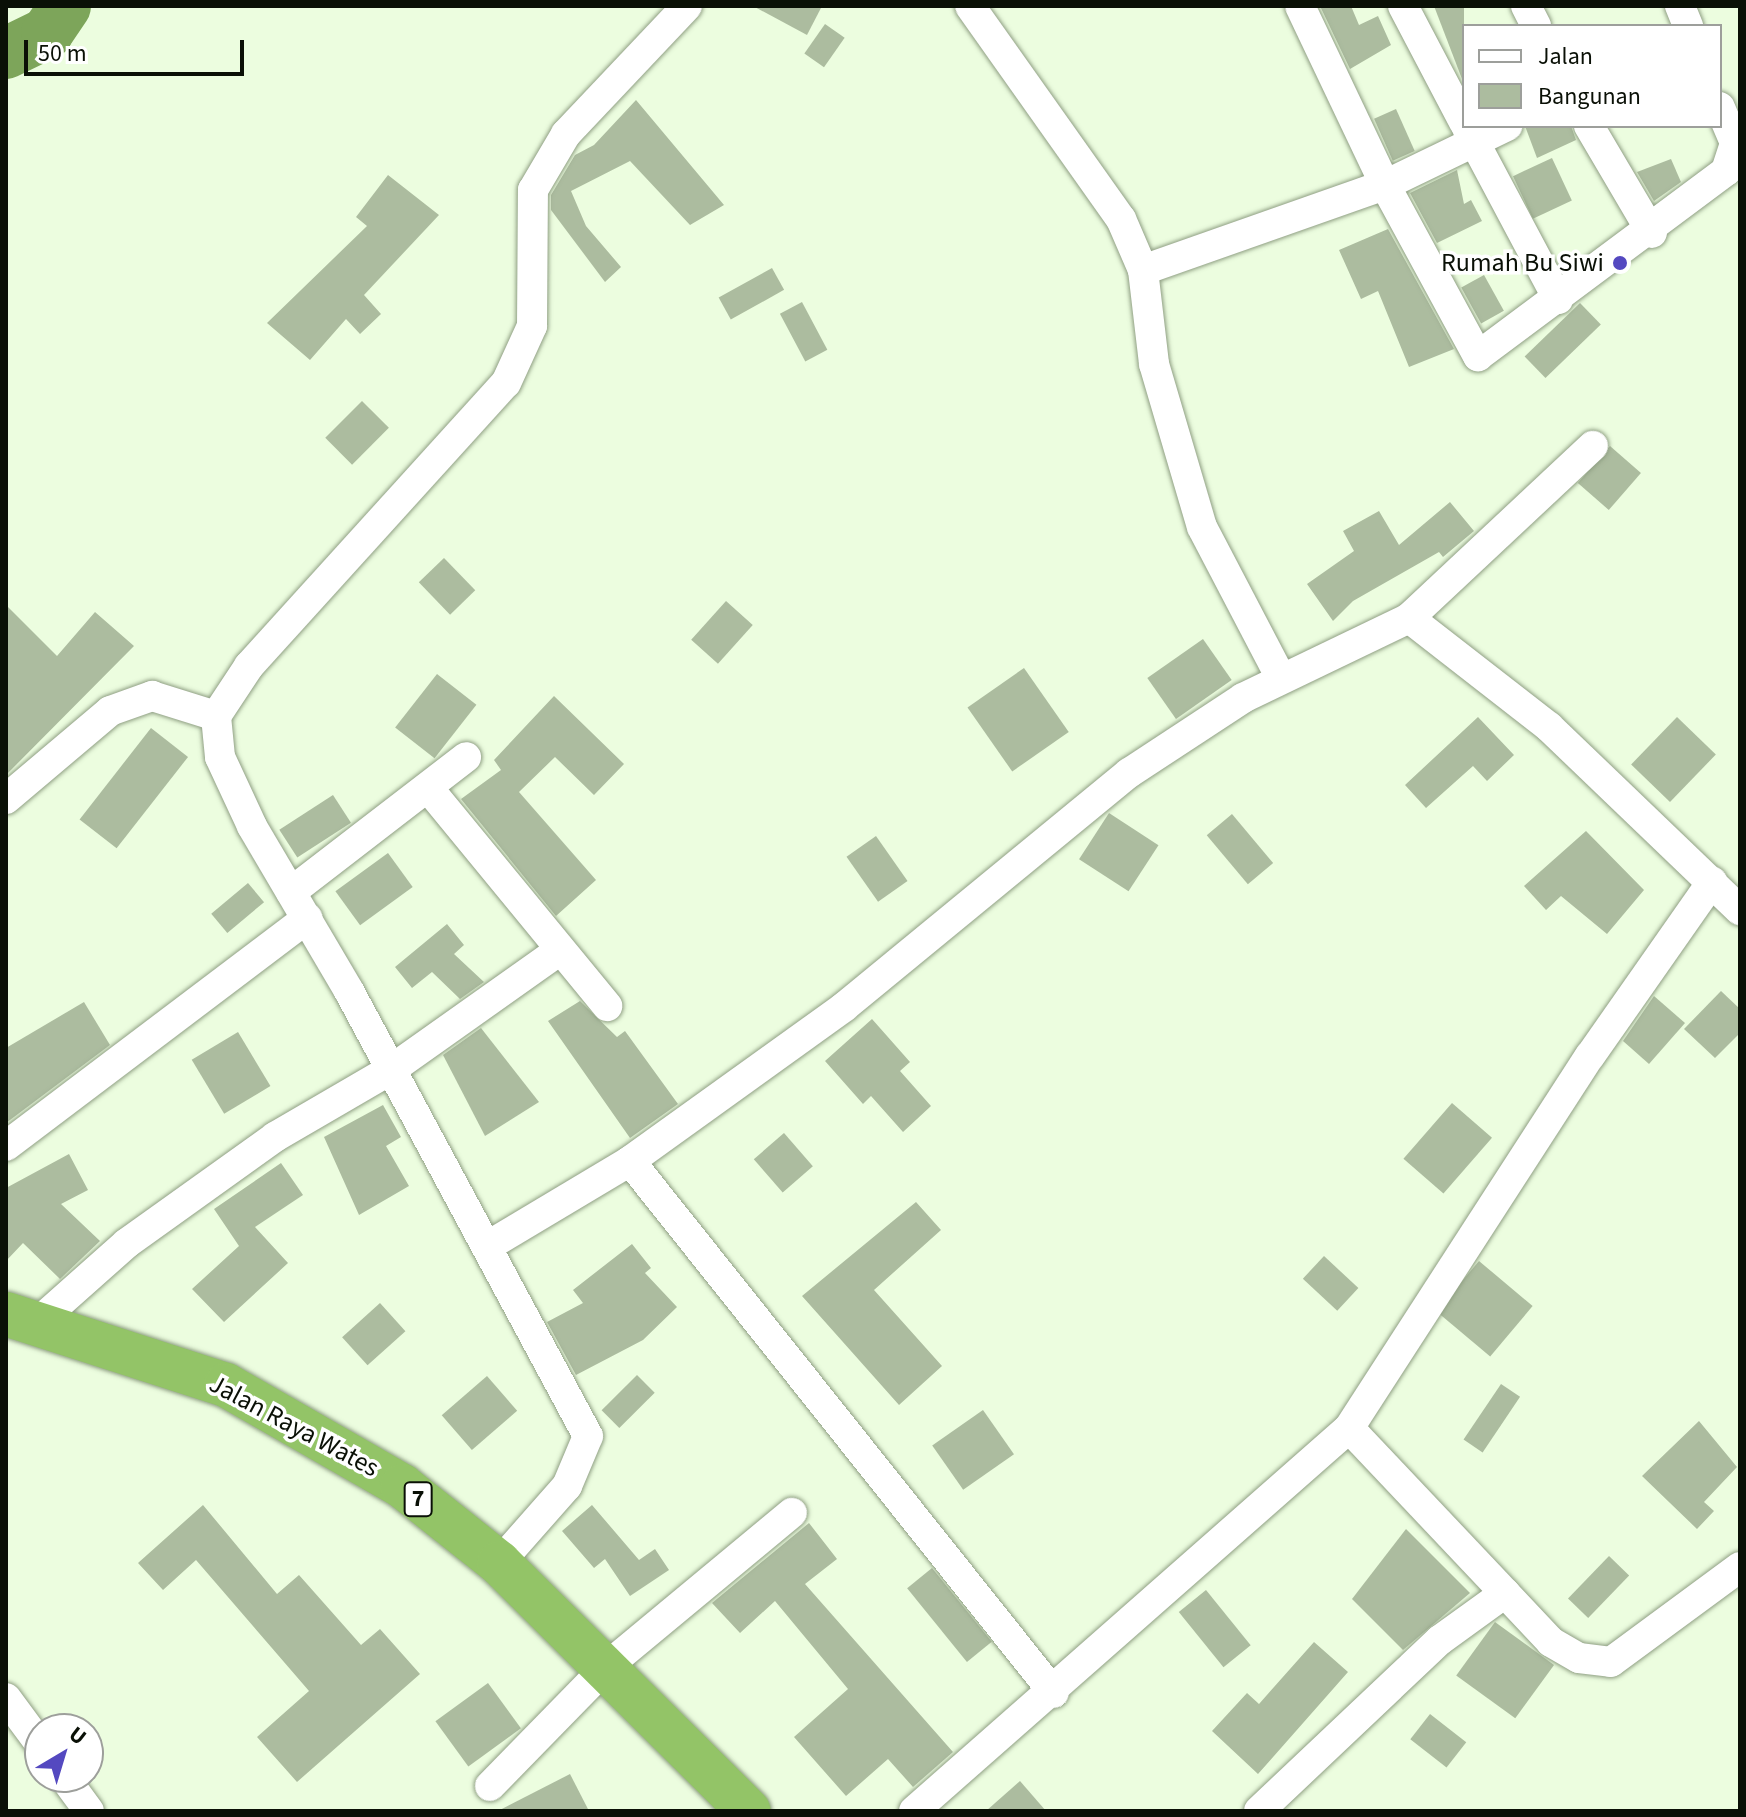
<!DOCTYPE html>
<html>
<head>
<meta charset="utf-8">
<style>
	body { margin:0 }
	#map { position:relative; width:1746px; height:1817px; overflow:hidden; background:#ecfddf; font-family:"Source Sans 3",sans-serif }
	div>[style] { position:absolute }
	[style*='--x'] { left:calc(var(--x)*1px); top:calc(var(--y)*1px); width:calc(var(--w)*1px); rotate:calc(var(--a)*1deg) }
	.river>* { height:52px; margin:-26px; padding:0 26px; transform-origin:26px; border-radius:26px; background:#7da55a }
	.building>* { inset:0; background:#acbc9f; transform-origin:0 0 }
	.roads { filter:drop-shadow(0 0 2px #8f9f83) drop-shadow(0 0 2px #8f9f83) }
	.minor>* { height:30px; margin:-15px; padding:0 15px; transform-origin:15px; border-radius:15px; background:#fff }
	.highway>* { height:44px; margin:-22px; padding:0 22px; transform-origin:22px; border-radius:22px; background:#93c467 }
	.dots>* { width:22px; height:22px; translate:-50% -50%; box-sizing:border-box; border:4px solid #fff; border-radius:50% }
	span { translate:-50% -50%; white-space:nowrap; text-align:center; line-height:1.15; -webkit-text-stroke:7px #fff; paint-order:stroke }
	.shield-label span { padding:2px 6px; background:#fff; border:2px solid; border-radius:6px; -webkit-text-stroke-width:0 }
	.shield-label { font-size:24px; color:#0a1006; font-weight:700 }
	.poi-label { font-size:26px; color:#0a1006 }
	.right { translate:-100% -50%; text-align:right }
	.street-label { font-size:26px; color:#0a1006 }
	.frame { position:absolute; inset:0; border:8px solid #0a1006; pointer-events:none }
	.legend { position:absolute; left:1462px; top:24px; width:260px; height:104px; box-sizing:border-box; background:#fff; border:2px solid #9d9f9b; margin:0; padding:10px 14px; list-style:none; font-size:24px; color:#0a1006 }
	.legend li { display:flex; align-items:center; gap:16px; height:40px }
	.legend b { width:40px; border:2px solid #9d9f9b }
	.north { position:absolute; left:24px; top:1713px; width:80px; height:80px; box-sizing:border-box; background:#fff; border:2px solid #9d9f9b; border-radius:50%; rotate:38deg; font-size:22px; font-weight:700; line-height:32px; text-align:center; color:#0a1006 }
	.north::after { content:''; display:block; margin:auto; width:28px; height:36px; background:#5449c0; clip-path:polygon(50% 0,100% 100%,50% 72%,0 100%) }
	.scale { position:absolute; left:24px; top:40px; width:220px; height:36px; box-sizing:border-box; border:4px solid #0a1006; border-top:0; padding-left:10px; font-size:24px; line-height:28px; white-space:nowrap; color:#0a1006; -webkit-text-stroke:6px #fff; paint-order:stroke }
</style>
</head>
<body>
<div id="map">
	<div class="river">
		<div style="--x:6;--y:53;--w:46;--a:-26"></div>
		<div style="--x:47;--y:33;--w:32;--a:-56"></div>
	</div>
	<div class="building">
		<div style="clip-path:polygon(753px 6px,822px 6px,807px 35px)"></div>
		<div style="clip-path:polygon(1320px 6px,1351px 6px,1359px 25px,1378px 16px,1391px 45px,1350px 69px)"></div>
		<div style="clip-path:polygon(1434px 6px,1464px 6px,1464px 79px,1462px 79px)"></div>
		<div style="left:825px;top:24px;width:24px;height:36px;rotate:35deg"></div>
		<div style="clip-path:polygon(636px 100px,724px 205px,690px 225px,630px 161px,571px 191px,586px 226px,621px 267px,605px 282px,551px 210px,551px 195px,575px 155px,594px 145px)"></div>
		<div style="left:1396px;top:109px;width:46px;height:24px;rotate:66deg"></div>
		<div style="clip-path:polygon(1525px 126px,1571px 126px,1576px 140px,1537px 158px)"></div>
		<div style="left:1552px;top:158px;width:47px;height:43px;rotate:65deg"></div>
		<div style="clip-path:polygon(1671px 159px,1681px 182px,1654px 201px,1637px 172px)"></div>
		<div style="clip-path:polygon(1457px 170px,1464px 204px,1471px 200px,1482px 221px,1437px 243px,1410px 193px)"></div>
		<div style="clip-path:polygon(388px 175px,439px 215px,364px 295px,381px 314px,360px 334px,346px 319px,310px 360px,267px 323px,367px 226px,356px 217px)"></div>
		<div style="clip-path:polygon(1388px 229px,1454px 349px,1409px 367px,1378px 291px,1361px 299px,1339px 250px)"></div>
		<div style="left:772px;top:268px;width:25px;height:61px;rotate:61deg"></div>
		<div style="left:1484px;top:275px;width:41px;height:26px;rotate:61deg"></div>
		<div style="left:802px;top:302px;width:54px;height:25px;rotate:62deg"></div>
		<div style="left:1580px;top:303px;width:30px;height:77px;rotate:46deg"></div>
		<div style="left:362px;top:401px;width:38px;height:52px;rotate:45deg"></div>
		<div style="left:1610px;top:446px;width:41px;height:49px;rotate:41deg"></div>
		<div style="clip-path:polygon(1450px 502px,1474px 531px,1443px 557px,1439px 552px,1353px 601px,1333px 621px,1307px 584px,1354px 551px,1343px 531px,1379px 511px,1399px 545px)"></div>
		<div style="left:444px;top:558px;width:45px;height:35px;rotate:46deg"></div>
		<div style="left:726px;top:601px;width:36px;height:52px;rotate:42deg"></div>
		<div style="clip-path:polygon(6px 605px,57px 656px,95px 612px,134px 646px,6px 775px)"></div>
		<div style="left:1203px;top:639px;width:50px;height:68px;rotate:55deg"></div>
		<div style="left:1024px;top:668px;width:78px;height:69px;rotate:55deg"></div>
		<div style="left:437px;top:674px;width:50px;height:68px;rotate:38deg"></div>
		<div style="clip-path:polygon(554px 696px,624px 764px,594px 795px,555px 757px,519px 792px,596px 880px,556px 916px,461px 799px,501px 770px,494px 760px)"></div>
		<div style="clip-path:polygon(1478px 717px,1514px 755px,1487px 781px,1473px 766px,1426px 808px,1405px 785px)"></div>
		<div style="left:1677px;top:717px;width:54px;height:66px;rotate:44deg"></div>
		<div style="left:151px;top:728px;width:47px;height:116px;rotate:38deg"></div>
		<div style="left:333px;top:795px;width:33px;height:64px;rotate:57deg"></div>
		<div style="left:1109px;top:813px;width:59px;height:55px;rotate:33deg"></div>
		<div style="left:1232px;top:814px;width:64px;height:33px;rotate:50deg"></div>
		<div style="clip-path:polygon(1586px 831px,1644px 890px,1607px 934px,1561px 896px,1546px 910px,1524px 886px)"></div>
		<div style="left:876px;top:836px;width:55px;height:36px;rotate:55deg"></div>
		<div style="left:388px;top:853px;width:42px;height:65px;rotate:54deg"></div>
		<div style="left:248px;top:883px;width:25px;height:48px;rotate:50deg"></div>
		<div style="clip-path:polygon(447px 924px,464px 945px,454px 954px,484px 982px,460px 999px,432px 972px,412px 988px,395px 967px)"></div>
		<div style="clip-path:polygon(1721px 991px,1740px 1009px,1740px 1033px,1715px 1058px,1684px 1029px)"></div>
		<div style="clip-path:polygon(1654px 996px,1685px 1023px,1649px 1064px,1623px 1041px)"></div>
		<div style="clip-path:polygon(580px 1001px,617px 1037px,625px 1031px,678px 1104px,630px 1138px,548px 1021px)"></div>
		<div style="clip-path:polygon(84px 1002px,110px 1045px,6px 1123px,6px 1048px)"></div>
		<div style="clip-path:polygon(872px 1019px,910px 1062px,900px 1071px,931px 1106px,903px 1132px,871px 1096px,863px 1104px,825px 1061px)"></div>
		<div style="clip-path:polygon(481px 1028px,539px 1102px,485px 1136px,443px 1055px)"></div>
		<div style="left:238px;top:1032px;width:63px;height:54px;rotate:59deg"></div>
		<div style="left:1452px;top:1103px;width:53px;height:74px;rotate:41deg"></div>
		<div style="clip-path:polygon(383px 1105px,401px 1137px,386px 1146px,409px 1186px,359px 1215px,324px 1137px)"></div>
		<div style="left:784px;top:1133px;width:44px;height:40px;rotate:49deg"></div>
		<div style="clip-path:polygon(69px 1154px,88px 1190px,61px 1204px,100px 1241px,60px 1279px,23px 1243px,6px 1261px,6px 1188px)"></div>
		<div style="clip-path:polygon(281px 1163px,303px 1195px,255px 1227px,288px 1263px,224px 1322px,192px 1289px,239px 1246px,214px 1209px)"></div>
		<div style="clip-path:polygon(916px 1202px,941px 1230px,874px 1290px,942px 1366px,899px 1405px,802px 1296px)"></div>
		<div style="clip-path:polygon(632px 1244px,651px 1268px,645px 1273px,677px 1307px,643px 1340px,576px 1375px,547px 1322px,583px 1303px,573px 1290px)"></div>
		<div style="left:1324px;top:1256px;width:47px;height:31px;rotate:43deg"></div>
		<div style="left:1479px;top:1261px;width:70px;height:66px;rotate:40deg"></div>
		<div style="left:380px;top:1303px;width:38px;height:51px;rotate:48deg"></div>
		<div style="left:637px;top:1375px;width:25px;height:50px;rotate:45deg"></div>
		<div style="left:487px;top:1376px;width:46px;height:60px;rotate:49deg"></div>
		<div style="left:1501px;top:1384px;width:23px;height:67px;rotate:34deg"></div>
		<div style="left:983px;top:1410px;width:54px;height:62px;rotate:55deg"></div>
		<div style="clip-path:polygon(1699px 1421px,1737px 1467px,1704px 1502px,1714px 1511px,1697px 1529px,1642px 1476px)"></div>
		<div style="clip-path:polygon(203px 1505px,277px 1594px,299px 1575px,361px 1645px,380px 1629px,420px 1674px,297px 1782px,257px 1737px,309px 1691px,196px 1560px,163px 1590px,138px 1563px)"></div>
		<div style="clip-path:polygon(592px 1505px,639px 1560px,655px 1549px,669px 1570px,630px 1596px,605px 1559px,594px 1568px,562px 1531px)"></div>
		<div style="clip-path:polygon(809px 1523px,837px 1559px,805px 1584px,953px 1752px,913px 1787px,888px 1759px,846px 1796px,794px 1737px,848px 1689px,775px 1601px,740px 1633px,712px 1603px)"></div>
		<div style="clip-path:polygon(1406px 1529px,1470px 1593px,1403px 1650px,1352px 1599px)"></div>
		<div style="left:1609px;top:1556px;width:28px;height:59px;rotate:44deg"></div>
		<div style="left:932px;top:1568px;width:95px;height:32px;rotate:51deg"></div>
		<div style="left:1206px;top:1590px;width:71px;height:35px;rotate:51deg"></div>
		<div style="left:1495px;top:1622px;width:73px;height:66px;rotate:36deg"></div>
		<div style="clip-path:polygon(1314px 1642px,1348px 1672px,1258px 1774px,1212px 1731px,1247px 1693px,1259px 1704px)"></div>
		<div style="left:488px;top:1683px;width:56px;height:65px;rotate:54deg"></div>
		<div style="left:1430px;top:1714px;width:46px;height:32px;rotate:38deg"></div>
		<div style="clip-path:polygon(570px 1774px,589px 1811px,498px 1811px)"></div>
		<div style="clip-path:polygon(1020px 1781px,1046px 1811px,986px 1811px)"></div>
	</div>
	<div class="roads">
		<div class="minor">
			<div style="--x:970;--y:6;--w:261;--a:54.7"></div>
			<div style="--x:1121;--y:219;--w:56;--a:66.7"></div>
			<div style="--x:1143;--y:270;--w:95;--a:83.3"></div>
			<div style="--x:1154;--y:364;--w:170;--a:73.6"></div>
			<div style="--x:1202;--y:527;--w:170;--a:62.4"></div>
			<div style="--x:1300;--y:6;--w:198;--a:64.6"></div>
			<div style="--x:1385;--y:185;--w:195;--a:61.5"></div>
			<div style="--x:1478;--y:356;--w:309;--a:-36.7"></div>
			<div style="--x:1726;--y:171;--w:29;--a:-72"></div>
			<div style="--x:1735;--y:143;--w:39;--a:-113"></div>
			<div style="--x:1403;--y:6;--w:131;--a:62.3"></div>
			<div style="--x:1526;--y:6;--w:22;--a:63"></div>
			<div style="--x:1680;--y:6;--w:22;--a:68"></div>
			<div style="--x:1589;--y:126;--w:124;--a:59.5"></div>
			<div style="--x:1467;--y:128;--w:194;--a:62"></div>
			<div style="--x:1143;--y:270;--w:256;--a:-19.4"></div>
			<div style="--x:1385;--y:185;--w:136;--a:-25.8"></div>
			<div style="--x:1409;--y:618;--w:177;--a:37.9"></div>
			<div style="--x:1549;--y:727;--w:265;--a:43.8"></div>
			<div style="--x:429;--y:789;--w:281;--a:50.6"></div>
			<div style="--x:6;--y:799;--w:136;--a:-40.2"></div>
			<div style="--x:110;--y:711;--w:45;--a:-19.7"></div>
			<div style="--x:152;--y:696;--w:67;--a:17.4"></div>
			<div style="--x:291;--y:892;--w:221;--a:-37.6"></div>
			<div style="--x:6;--y:1146;--w:378;--a:-37.1"></div>
			<div style="--x:630;--y:1161;--w:680;--a:51.45"></div>
			<div style="--x:488;--y:1246;--w:165;--a:-30.9"></div>
			<div style="--x:630;--y:1161;--w:264;--a:-35.7"></div>
			<div style="--x:844;--y:1007;--w:369;--a:-39.4"></div>
			<div style="--x:1129;--y:773;--w:136;--a:-33.3"></div>
			<div style="--x:1243;--y:698;--w:184;--a:-25.7"></div>
			<div style="--x:1409;--y:618;--w:252;--a:-43.1"></div>
			<div style="--x:37;--y:1323;--w:120;--a:-41.6"></div>
			<div style="--x:127;--y:1243;--w:182;--a:-35.6"></div>
			<div style="--x:275;--y:1137;--w:135;--a:-30.2"></div>
			<div style="--x:392;--y:1069;--w:206;--a:-35.3"></div>
			<div style="--x:1349;--y:1428;--w:227;--a:46.6"></div>
			<div style="--x:499;--y:1563;--w:103;--a:-48.6"></div>
			<div style="--x:567;--y:1486;--w:54;--a:-67.2"></div>
			<div style="--x:588;--y:1436;--w:505;--a:-118.24"></div>
			<div style="--x:349;--y:991;--w:191;--a:-120.5"></div>
			<div style="--x:252;--y:826;--w:76;--a:-114.9"></div>
			<div style="--x:220;--y:757;--w:41;--a:-95.6"></div>
			<div style="--x:216;--y:716;--w:60;--a:-56.6"></div>
			<div style="--x:249;--y:666;--w:382;--a:-47.8"></div>
			<div style="--x:506;--y:383;--w:63;--a:-65.5"></div>
			<div style="--x:532;--y:326;--w:136;--a:-89.6"></div>
			<div style="--x:533;--y:190;--w:65;--a:-59.5"></div>
			<div style="--x:566;--y:134;--w:176;--a:-46.6"></div>
			<div style="--x:6;--y:1698;--w:57;--a:53.5"></div>
			<div style="--x:64;--y:1777;--w:42;--a:53.7"></div>
			<div style="--x:490;--y:1786;--w:165;--a:-45.7"></div>
			<div style="--x:605;--y:1668;--w:243;--a:-39.7"></div>
			<div style="--x:914;--y:1811;--w:580;--a:-41.36"></div>
			<div style="--x:1349;--y:1428;--w:443;--a:-57.1"></div>
			<div style="--x:1590;--y:1056;--w:213;--a:-55"></div>
			<div style="--x:1259;--y:1811;--w:249;--a:-43.4"></div>
			<div style="--x:1440;--y:1640;--w:80;--a:-35.9"></div>
			<div style="--x:1505;--y:1593;--w:67;--a:46.8"></div>
			<div style="--x:1551;--y:1642;--w:32;--a:30"></div>
			<div style="--x:1579;--y:1658;--w:32;--a:7"></div>
			<div style="--x:1611;--y:1662;--w:160;--a:-36.4"></div>
		</div>
		<div class="highway">
			<div style="--x:6;--y:1314;--w:231;--a:17.9"></div>
			<div style="--x:226;--y:1385;--w:203;--a:29.8"></div>
			<div style="--x:402;--y:1486;--w:124;--a:38.4"></div>
			<div style="--x:499;--y:1563;--w:352;--a:44.8"></div>
		</div>
	</div>
	<div class="dots">
		<div style="left:1620px;top:263px;background:#5449c0"></div>
	</div>
	<div class="shield-label">
		<span style="left:418px;top:1499px">7</span>
	</div>
	<div class="poi-label">
		<span class="right" style="left:1604px;top:263px">Rumah Bu Siwi</span>
	</div>
	<div class="street-label">
		<span style="left:294px;top:1426px;rotate:28deg">Jalan Raya Wates</span>
	</div>
	<div class="frame"></div>
	<ul class="legend">
	<li><b style="height:10px;background:#fff"></b>Jalan</li>
	<li><b style="height:22px;background:#acbc9f"></b>Bangunan</li>
	</ul>
	<div class="north">U</div>
	<div class="scale">50 m</div>
</div>
</body>
</html>
